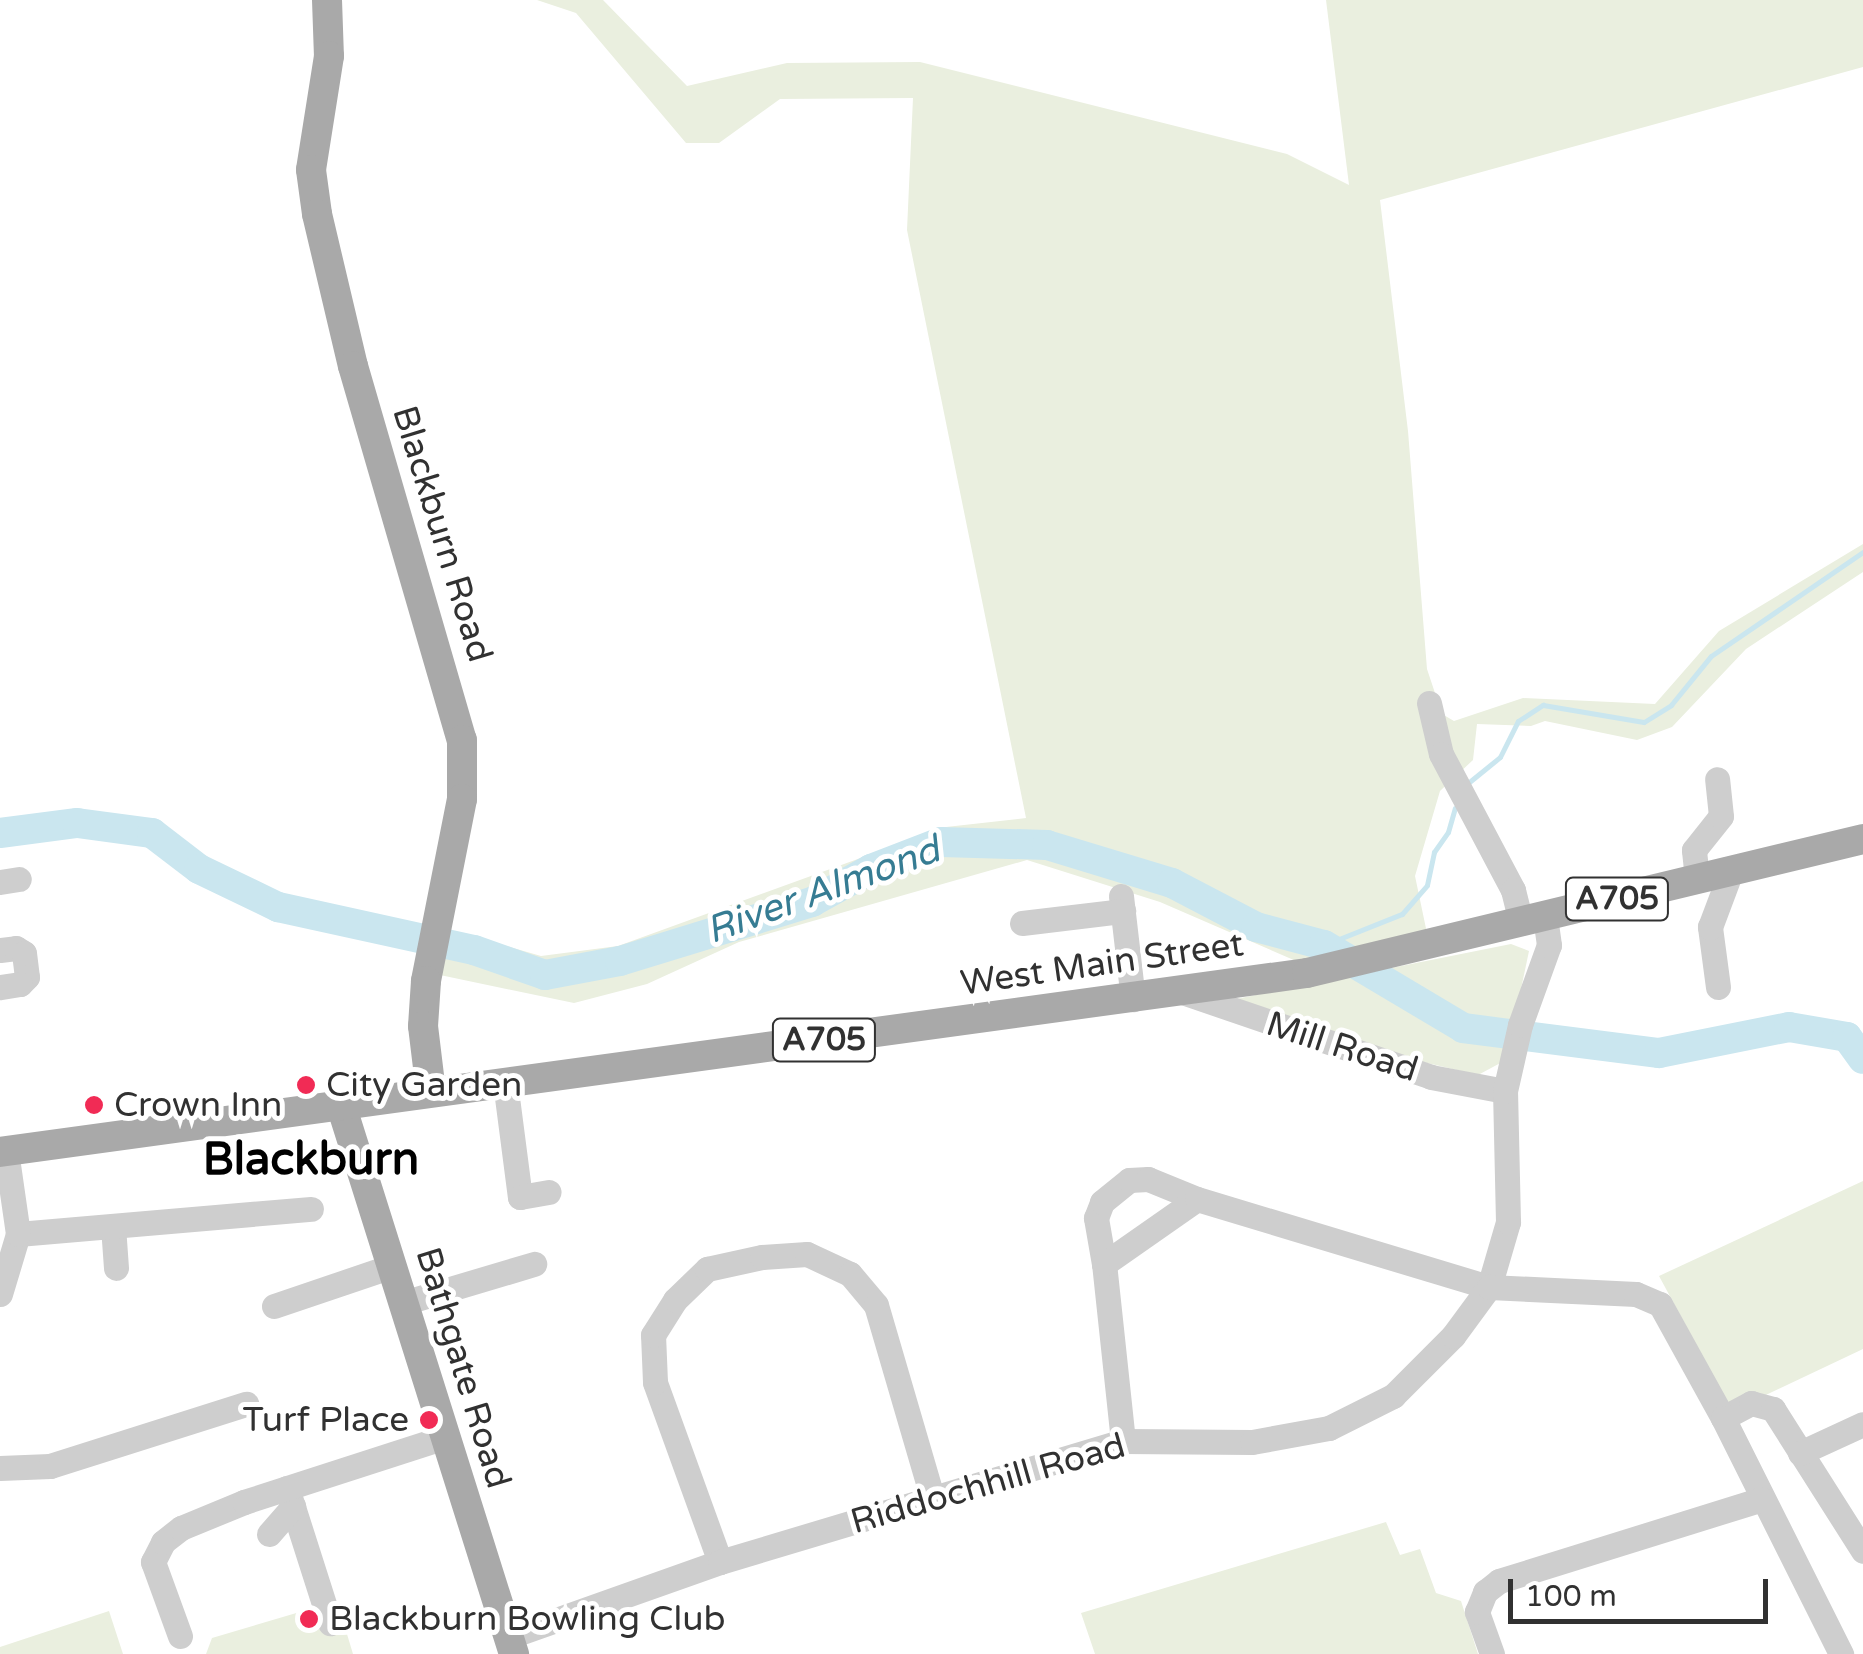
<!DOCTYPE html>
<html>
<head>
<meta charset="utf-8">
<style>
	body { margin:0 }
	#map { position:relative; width:1863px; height:1654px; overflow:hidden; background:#fff; font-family:"Varela Round",sans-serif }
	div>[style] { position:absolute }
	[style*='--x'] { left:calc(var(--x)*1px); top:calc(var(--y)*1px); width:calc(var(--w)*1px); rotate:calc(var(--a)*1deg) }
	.green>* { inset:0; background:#eaefdf }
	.stream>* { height:5px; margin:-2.5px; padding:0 2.5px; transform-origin:2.5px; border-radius:2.5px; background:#cae6ef }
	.river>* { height:30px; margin:-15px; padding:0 15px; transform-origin:15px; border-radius:15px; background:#cae6ef }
	.minor>* { height:25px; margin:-12.5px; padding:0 12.5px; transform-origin:12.5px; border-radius:12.5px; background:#cecece }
	.major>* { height:30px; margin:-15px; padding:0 15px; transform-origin:15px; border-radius:15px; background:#a9a9a9 }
	.dots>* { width:28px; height:28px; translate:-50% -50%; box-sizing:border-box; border:5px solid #fff; border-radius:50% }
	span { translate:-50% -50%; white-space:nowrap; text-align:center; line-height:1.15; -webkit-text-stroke:10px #fff; paint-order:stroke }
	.shield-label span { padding:2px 8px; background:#fff; border:2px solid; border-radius:8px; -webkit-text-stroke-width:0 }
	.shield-label { font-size:32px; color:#313131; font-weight:700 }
	.street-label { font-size:35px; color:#313131 }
	.poi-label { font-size:35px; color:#313131 }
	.left { translate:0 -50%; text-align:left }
	.right { translate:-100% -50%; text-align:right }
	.water-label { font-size:38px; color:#367c93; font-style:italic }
	.district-label { font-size:45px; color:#000; font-weight:700 }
	.scale { position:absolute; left:1508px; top:1579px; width:260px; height:45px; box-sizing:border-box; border:5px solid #313131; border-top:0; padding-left:12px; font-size:30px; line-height:35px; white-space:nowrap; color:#313131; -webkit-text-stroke:8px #fff; paint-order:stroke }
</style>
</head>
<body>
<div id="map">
	<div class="green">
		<div style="clip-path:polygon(537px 0,603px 0,687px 86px,787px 63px,920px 62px,1287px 154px,1349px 185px,1326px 0,1863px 0,1863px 67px,1380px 200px,1408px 431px,1427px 669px,1442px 714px,1454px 721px,1523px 698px,1655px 704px,1719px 631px,1863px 544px,1863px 572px,1746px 649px,1672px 727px,1637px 740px,1545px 721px,1531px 726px,1477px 724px,1473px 760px,1440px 791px,1415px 876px,1428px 938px,1303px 964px,1160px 902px,1027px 860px,739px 942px,647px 984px,574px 1003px,440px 975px,455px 931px,541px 956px,618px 946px,946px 827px,1026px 818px,907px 230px,913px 98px,780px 99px,719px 143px,686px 143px,576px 13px)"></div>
		<div style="clip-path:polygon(1511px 944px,1529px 951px,1506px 1060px,1478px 1075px,1385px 1053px,1226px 1001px)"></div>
		<div style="clip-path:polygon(1863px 1181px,1863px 1349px,1732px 1411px,1659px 1276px)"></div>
		<div style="clip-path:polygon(1386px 1522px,1400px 1555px,1420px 1549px,1436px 1593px,1461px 1601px,1478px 1654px,1095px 1654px,1081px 1613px)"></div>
		<div style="clip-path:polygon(337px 1601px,353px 1654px,206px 1654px,212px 1638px)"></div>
		<div style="clip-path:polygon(109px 1611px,123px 1654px,0 1654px,0 1647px)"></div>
	</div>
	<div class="stream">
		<div style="--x:1468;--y:783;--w:41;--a:-39.1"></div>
		<div style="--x:1500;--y:757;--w:40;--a:-63.4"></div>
		<div style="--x:1518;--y:721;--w:30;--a:-33"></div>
		<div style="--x:1543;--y:705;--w:102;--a:9.6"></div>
		<div style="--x:1644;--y:722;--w:32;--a:-32"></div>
		<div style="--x:1671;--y:705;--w:63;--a:-50.8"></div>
		<div style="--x:1711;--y:656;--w:184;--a:-34.4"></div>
		<div style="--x:1324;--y:945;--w:84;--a:-21.7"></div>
		<div style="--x:1402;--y:914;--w:38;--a:-49"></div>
		<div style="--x:1427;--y:885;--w:34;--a:-78"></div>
		<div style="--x:1434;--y:852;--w:24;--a:-55"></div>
		<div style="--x:1448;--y:832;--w:25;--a:-74"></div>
	</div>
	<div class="river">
		<div style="--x:0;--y:833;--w:78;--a:-7.4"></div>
		<div style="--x:77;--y:823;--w:76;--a:7.6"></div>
		<div style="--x:152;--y:833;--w:59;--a:37.5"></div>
		<div style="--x:199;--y:869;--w:88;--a:25.7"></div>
		<div style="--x:278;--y:907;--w:201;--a:12.4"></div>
		<div style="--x:474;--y:950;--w:75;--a:19.4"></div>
		<div style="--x:545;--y:975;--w:76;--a:-10.6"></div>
		<div style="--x:620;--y:961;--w:201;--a:-17.1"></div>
		<div style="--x:812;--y:902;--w:68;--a:-29.2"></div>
		<div style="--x:871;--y:869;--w:75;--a:-21.1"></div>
		<div style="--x:941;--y:842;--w:106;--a:1.6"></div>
		<div style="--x:1047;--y:845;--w:131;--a:16.9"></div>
		<div style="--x:1172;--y:883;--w:95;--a:27.6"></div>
		<div style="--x:1256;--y:927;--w:70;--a:14.8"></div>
		<div style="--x:1324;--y:945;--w:162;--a:30.8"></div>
		<div style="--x:1463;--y:1028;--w:198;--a:7.3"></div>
		<div style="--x:1659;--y:1053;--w:133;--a:-11.3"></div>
		<div style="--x:1789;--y:1027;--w:59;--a:9.8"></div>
		<div style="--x:1847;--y:1037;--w:27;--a:54"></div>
	</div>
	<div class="minor">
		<div style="--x:1429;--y:703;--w:52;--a:76.8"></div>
		<div style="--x:1441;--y:754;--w:154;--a:62.1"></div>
		<div style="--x:1513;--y:890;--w:33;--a:76"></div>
		<div style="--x:1697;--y:879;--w:29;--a:-96"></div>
		<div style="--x:1694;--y:850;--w:43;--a:-51.5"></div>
		<div style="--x:1721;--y:816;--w:37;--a:-96"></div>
		<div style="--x:0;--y:882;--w:19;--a:-9"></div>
		<div style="--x:1121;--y:896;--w:104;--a:83.4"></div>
		<div style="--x:1022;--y:923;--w:102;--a:-6.8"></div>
		<div style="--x:0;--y:950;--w:16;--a:-7"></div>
		<div style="--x:16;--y:948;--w:9;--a:32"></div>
		<div style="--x:24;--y:953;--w:24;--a:83"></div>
		<div style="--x:27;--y:977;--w:10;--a:135"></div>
		<div style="--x:20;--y:984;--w:20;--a:171"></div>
		<div style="--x:1718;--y:987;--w:61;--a:-97.6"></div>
		<div style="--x:1710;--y:927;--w:60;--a:-69.4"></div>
		<div style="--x:1182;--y:992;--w:263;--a:18.8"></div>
		<div style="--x:1431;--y:1077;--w:75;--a:10.7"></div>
		<div style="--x:505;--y:1082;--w:116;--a:82.6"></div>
		<div style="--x:520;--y:1197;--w:29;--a:-10"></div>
		<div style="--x:113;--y:1226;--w:42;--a:85.9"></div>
		<div style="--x:18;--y:1234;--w:294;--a:-4.9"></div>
		<div style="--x:1104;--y:1264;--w:47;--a:-99.9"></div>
		<div style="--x:1096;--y:1218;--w:17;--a:-69"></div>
		<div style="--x:1102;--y:1202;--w:35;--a:-39"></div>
		<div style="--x:1129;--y:1180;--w:19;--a:-3"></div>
		<div style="--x:1148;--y:1179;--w:53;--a:22.2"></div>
		<div style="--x:0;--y:1294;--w:63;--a:-73.3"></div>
		<div style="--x:18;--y:1234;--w:84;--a:-98.2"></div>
		<div style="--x:403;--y:1303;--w:137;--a:-16.6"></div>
		<div style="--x:274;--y:1306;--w:125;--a:-18.7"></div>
		<div style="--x:1723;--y:1418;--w:32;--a:-28"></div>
		<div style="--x:1751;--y:1403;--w:23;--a:15"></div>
		<div style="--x:1773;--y:1409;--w:168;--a:57.6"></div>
		<div style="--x:1123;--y:1441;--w:178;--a:-96.1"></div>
		<div style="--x:1104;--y:1264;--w:113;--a:-35"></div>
		<div style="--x:1197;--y:1199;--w:305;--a:16.8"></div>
		<div style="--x:1489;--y:1287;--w:68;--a:-73.7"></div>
		<div style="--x:1508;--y:1222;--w:131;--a:-91.3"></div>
		<div style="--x:1505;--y:1091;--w:68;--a:-77.2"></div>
		<div style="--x:1520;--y:1025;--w:85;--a:-70.1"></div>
		<div style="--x:1549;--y:945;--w:29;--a:-98"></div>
		<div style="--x:1800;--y:1453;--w:69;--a:-24.7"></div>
		<div style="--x:0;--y:1468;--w:50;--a:-2.3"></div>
		<div style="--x:50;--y:1466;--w:206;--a:-17.6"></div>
		<div style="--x:287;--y:1488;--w:142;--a:72.3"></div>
		<div style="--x:269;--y:1534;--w:37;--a:-49"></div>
		<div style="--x:720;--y:1562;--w:191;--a:-109.9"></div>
		<div style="--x:655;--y:1382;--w:47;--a:-92.4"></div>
		<div style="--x:653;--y:1335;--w:41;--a:-57.8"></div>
		<div style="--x:675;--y:1300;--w:45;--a:-44.1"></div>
		<div style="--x:707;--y:1269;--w:56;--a:-12.3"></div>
		<div style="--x:762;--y:1257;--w:45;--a:-3.8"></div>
		<div style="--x:807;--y:1254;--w:47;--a:24.9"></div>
		<div style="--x:850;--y:1274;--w:40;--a:50"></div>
		<div style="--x:876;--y:1305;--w:199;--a:73.7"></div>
		<div style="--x:180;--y:1636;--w:79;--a:-110"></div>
		<div style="--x:153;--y:1562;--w:22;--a:-63"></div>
		<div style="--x:163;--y:1542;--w:23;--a:-38"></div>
		<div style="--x:181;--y:1528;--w:68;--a:-22.4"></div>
		<div style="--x:244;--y:1502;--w:211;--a:-17.9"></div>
		<div style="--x:508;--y:1637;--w:225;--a:-19.5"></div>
		<div style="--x:720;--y:1562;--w:421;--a:-16.7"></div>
		<div style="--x:1123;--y:1441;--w:129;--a:0.4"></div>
		<div style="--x:1252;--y:1442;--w:78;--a:-10.3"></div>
		<div style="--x:1329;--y:1428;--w:72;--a:-26.6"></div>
		<div style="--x:1393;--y:1396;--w:85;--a:-45"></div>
		<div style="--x:1453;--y:1336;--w:61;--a:-53.7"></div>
		<div style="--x:1489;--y:1287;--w:147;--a:2.7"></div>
		<div style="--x:1636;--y:1294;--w:26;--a:23"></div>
		<div style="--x:1660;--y:1304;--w:130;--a:61.1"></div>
		<div style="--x:1723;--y:1418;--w:264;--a:63.4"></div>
		<div style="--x:1492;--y:1654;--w:45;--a:-109.7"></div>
		<div style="--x:1477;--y:1612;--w:22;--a:-68"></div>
		<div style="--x:1485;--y:1592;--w:18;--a:-38"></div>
		<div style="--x:1499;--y:1581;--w:275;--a:-17.3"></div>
	</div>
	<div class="major">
		<div style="--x:327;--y:0;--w:56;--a:88"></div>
		<div style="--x:329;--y:56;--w:115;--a:99"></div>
		<div style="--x:311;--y:170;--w:44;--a:82.2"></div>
		<div style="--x:317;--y:214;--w:156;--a:76.7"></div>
		<div style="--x:353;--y:366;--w:390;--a:73.8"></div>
		<div style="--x:462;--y:740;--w:59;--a:90"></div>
		<div style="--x:462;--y:799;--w:186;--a:101.2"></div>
		<div style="--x:426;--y:981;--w:45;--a:93.8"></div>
		<div style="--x:423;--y:1026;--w:66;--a:83.1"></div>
		<div style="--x:341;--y:1105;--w:576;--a:72.51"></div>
		<div style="--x:0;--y:1152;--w:1319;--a:-7.8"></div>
		<div style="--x:1307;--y:973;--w:572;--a:-13.55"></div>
	</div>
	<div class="dots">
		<div style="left:306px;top:1085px;background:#f12b55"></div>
		<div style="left:94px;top:1105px;background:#f12b55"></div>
		<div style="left:429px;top:1420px;background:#f12b55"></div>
		<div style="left:309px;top:1619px;background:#f12b55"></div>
	</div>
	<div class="shield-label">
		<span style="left:1617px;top:899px">A705</span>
		<span style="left:824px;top:1040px">A705</span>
	</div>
	<div class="street-label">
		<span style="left:442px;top:534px;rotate:73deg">Blackburn Road</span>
		<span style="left:1102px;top:964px;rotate:-8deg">West Main Street</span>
		<span style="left:1342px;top:1047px;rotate:18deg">Mill Road</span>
		<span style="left:463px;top:1368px;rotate:73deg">Bathgate Road</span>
		<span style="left:988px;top:1484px;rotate:-16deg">Riddochhill Road</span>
	</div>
	<div class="poi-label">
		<span class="left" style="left:326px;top:1085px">City Garden</span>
		<span class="left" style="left:114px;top:1105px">Crown Inn</span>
		<span class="right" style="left:409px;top:1420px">Turf Place</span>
		<span class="left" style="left:329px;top:1619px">Blackburn Bowling Club</span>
	</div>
	<div class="water-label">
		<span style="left:823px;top:891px;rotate:-20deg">River Almond</span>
	</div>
	<div class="district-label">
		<span style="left:311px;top:1161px">Blackburn</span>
	</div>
	<div class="scale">100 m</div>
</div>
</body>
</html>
